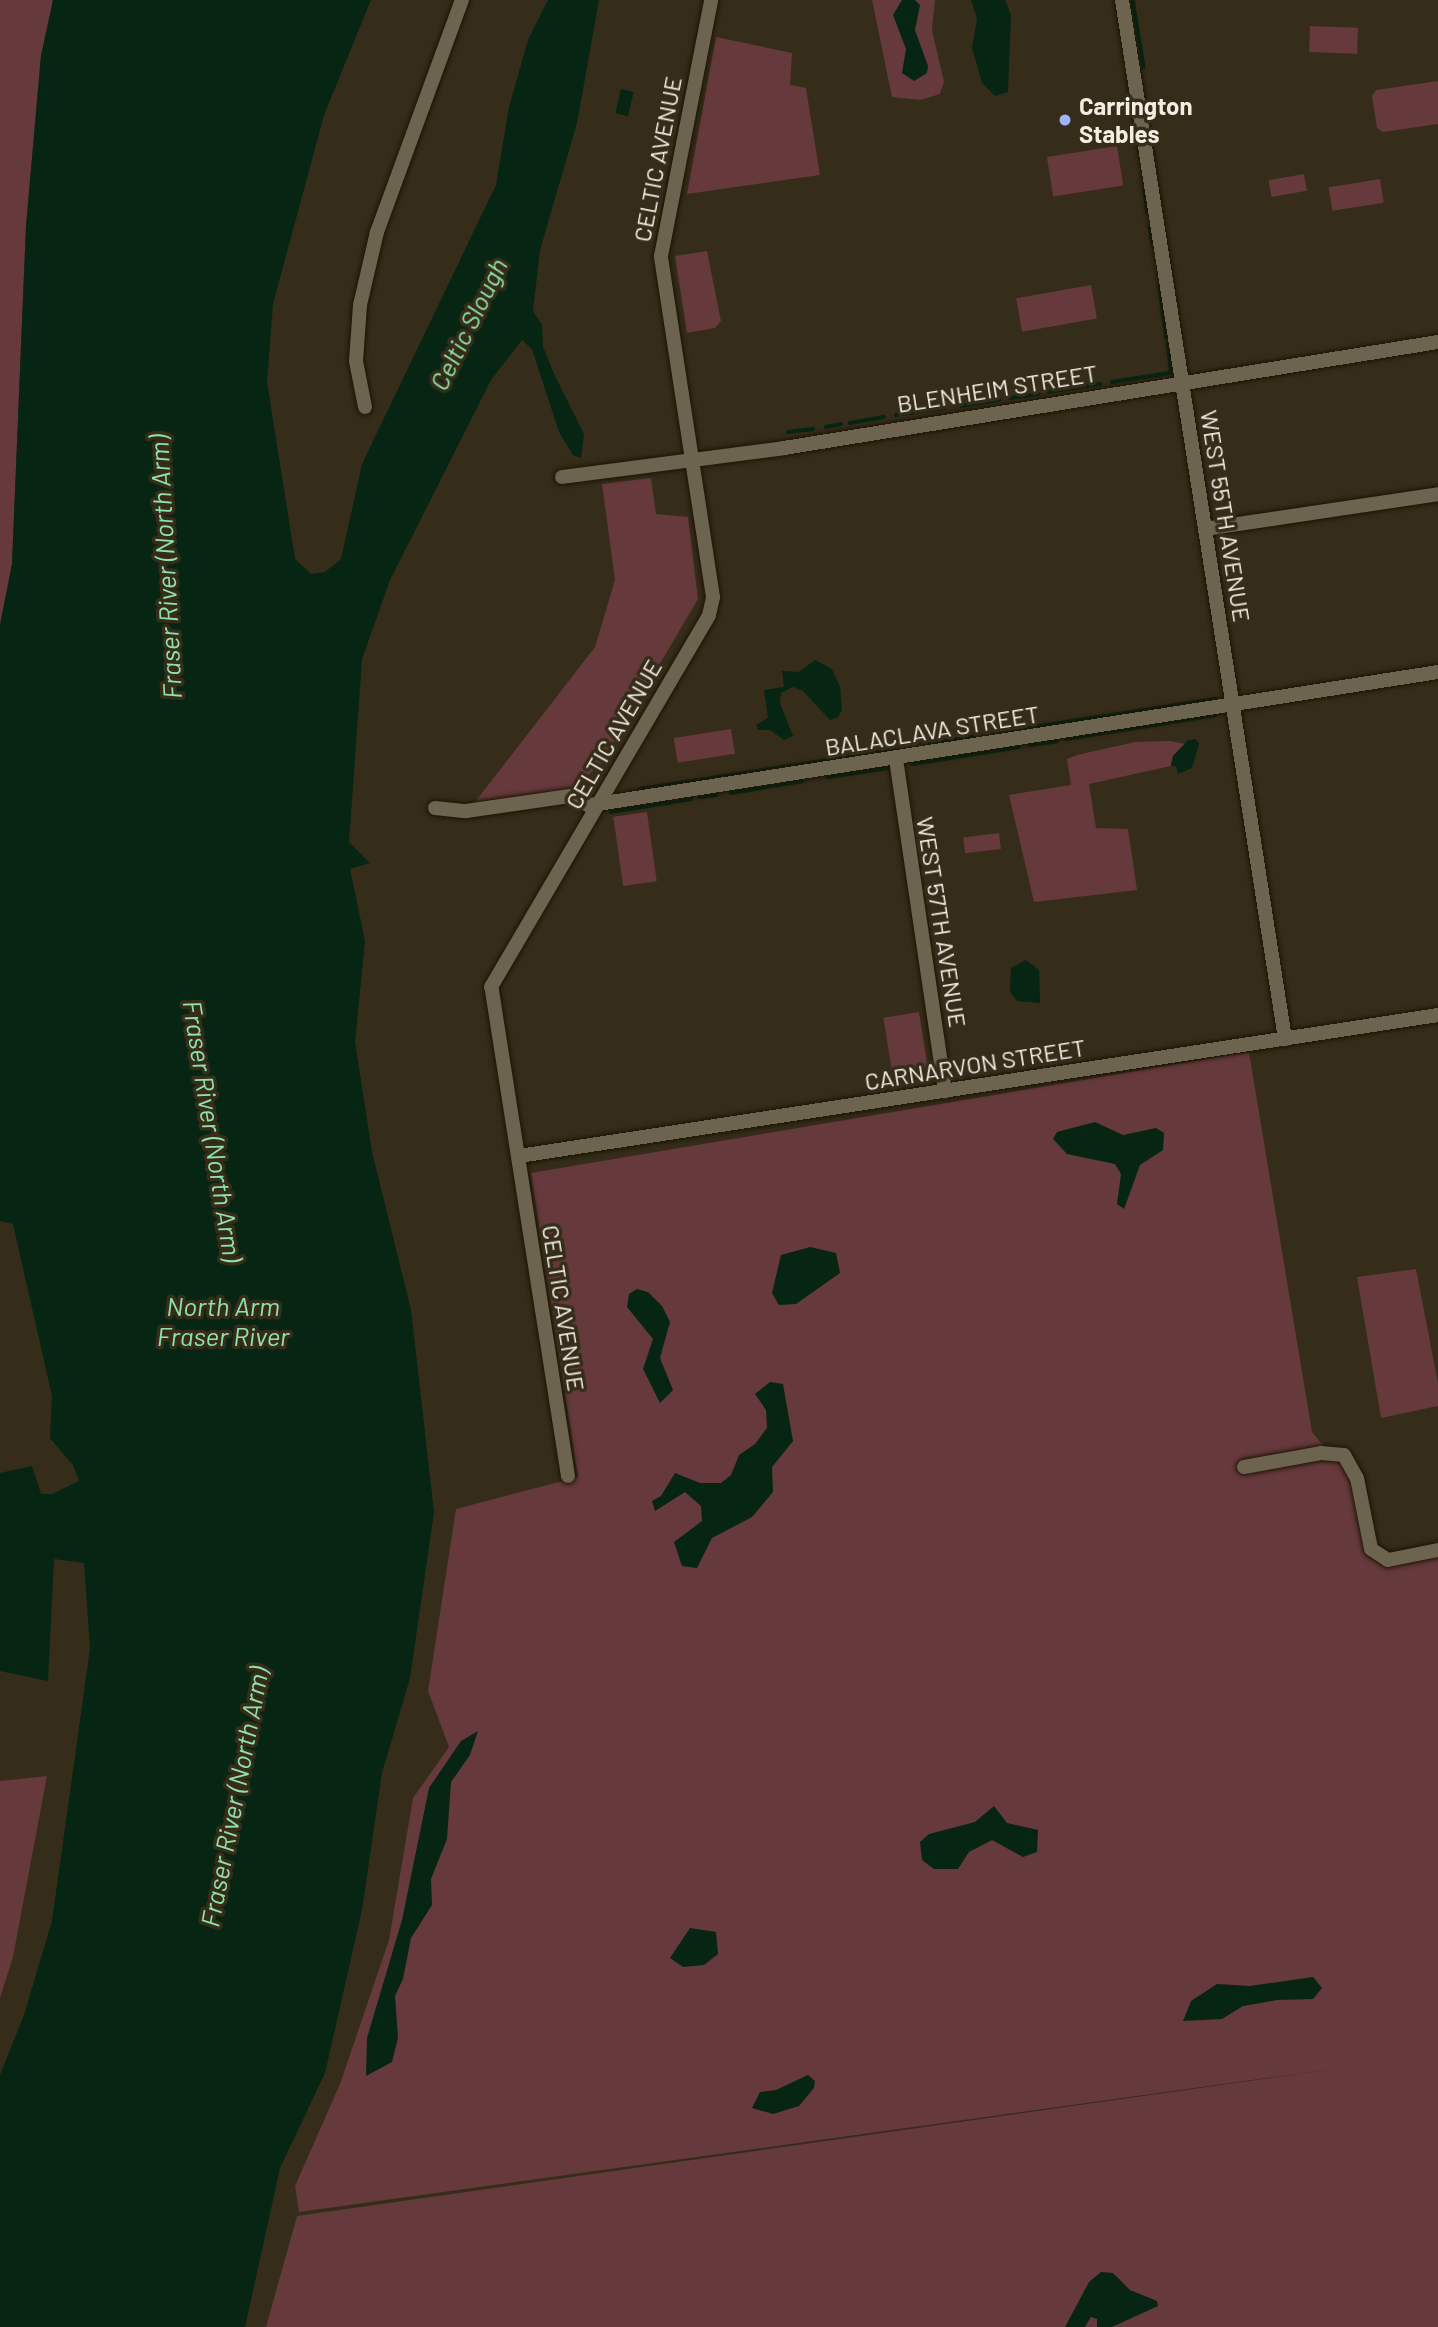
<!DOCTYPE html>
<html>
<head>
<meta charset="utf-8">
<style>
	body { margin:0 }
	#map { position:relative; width:1438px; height:2327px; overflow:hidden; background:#352c1a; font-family:Barlow,sans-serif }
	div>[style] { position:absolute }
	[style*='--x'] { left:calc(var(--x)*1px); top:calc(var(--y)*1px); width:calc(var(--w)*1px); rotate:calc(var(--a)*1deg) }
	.green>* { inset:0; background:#66393c; transform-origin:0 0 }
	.water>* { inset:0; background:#062513; transform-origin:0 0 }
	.stream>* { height:3.5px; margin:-1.75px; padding:0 1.75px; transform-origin:1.75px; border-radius:1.75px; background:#062513 }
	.roads { filter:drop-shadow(0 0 2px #1c1404) drop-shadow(0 0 2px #1c1404) }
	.minor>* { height:14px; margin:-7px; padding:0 7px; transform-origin:7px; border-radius:7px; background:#6d6450 }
	.dots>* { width:19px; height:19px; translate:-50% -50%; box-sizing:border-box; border:4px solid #352c1a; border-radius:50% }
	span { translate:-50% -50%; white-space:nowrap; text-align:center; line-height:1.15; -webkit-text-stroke:7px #352c1a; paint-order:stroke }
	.poi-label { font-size:24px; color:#f3ede2; font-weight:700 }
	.left { translate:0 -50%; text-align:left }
	.street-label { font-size:24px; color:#f3ede2 }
	.water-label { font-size:26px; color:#8ee3aa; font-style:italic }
</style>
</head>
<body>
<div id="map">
	<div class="green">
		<div style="clip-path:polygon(0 0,53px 0,41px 56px,26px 226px,12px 564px,0 625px)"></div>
		<div style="clip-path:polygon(872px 0,935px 0,932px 30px,944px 82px,940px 94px,920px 100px,892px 97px)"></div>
		<div style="left:1310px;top:26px;width:48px;height:26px;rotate:2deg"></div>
		<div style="clip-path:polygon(716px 37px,792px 53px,790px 85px,806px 88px,820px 175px,687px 194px)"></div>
		<div style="clip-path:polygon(1438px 81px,1438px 124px,1383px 132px,1377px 128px,1372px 96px,1376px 90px)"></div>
		<div style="left:1117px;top:146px;width:40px;height:71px;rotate:81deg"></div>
		<div style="left:1304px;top:174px;width:17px;height:36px;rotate:80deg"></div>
		<div style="left:1380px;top:179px;width:24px;height:52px;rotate:81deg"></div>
		<div style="clip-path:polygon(707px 251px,721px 321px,715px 328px,687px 333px,675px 256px)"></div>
		<div style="left:1091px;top:285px;width:34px;height:76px;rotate:80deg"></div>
		<div style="clip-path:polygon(651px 478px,656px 514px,688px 517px,698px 599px,601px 764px,571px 789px,475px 802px,595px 647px,615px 580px,602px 484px)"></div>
		<div style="left:731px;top:729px;width:25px;height:58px;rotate:81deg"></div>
		<div style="clip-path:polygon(1170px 741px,1186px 744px,1173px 756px,1171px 766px,1089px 784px,1096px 828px,1128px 829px,1137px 890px,1034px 902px,1009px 795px,1071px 785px,1067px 759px,1077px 755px,1135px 742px)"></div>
		<div style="left:647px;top:812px;width:70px;height:34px;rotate:82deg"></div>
		<div style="left:999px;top:833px;width:16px;height:36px;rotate:83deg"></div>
		<div style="left:919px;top:1012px;width:66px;height:36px;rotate:81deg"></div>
		<div style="clip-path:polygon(1249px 1052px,1312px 1432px,1329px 1452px,1344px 1455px,1371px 1549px,1388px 1560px,1438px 1552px,1438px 2327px,266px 2327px,297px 2216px,1383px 2062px,299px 2212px,295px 2186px,340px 2084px,389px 1940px,413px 1798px,449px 1747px,428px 1691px,456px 1509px,578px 1477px,531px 1173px)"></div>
		<div style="clip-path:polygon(1416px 1269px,1438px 1383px,1438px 1406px,1381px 1418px,1357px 1277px)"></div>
		<div style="clip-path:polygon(47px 1776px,13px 1957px,0 1998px,0 1781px)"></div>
	</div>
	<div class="water">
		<div style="clip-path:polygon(53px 0,371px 0,324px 115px,273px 304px,267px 382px,295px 559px,311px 574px,325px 572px,341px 559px,362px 464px,496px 185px,509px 107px,528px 40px,548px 0,599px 0,577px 123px,540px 250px,533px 311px,542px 325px,543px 347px,556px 378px,584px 434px,581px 458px,573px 455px,559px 432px,532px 349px,522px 340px,491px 380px,390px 580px,362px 659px,349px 842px,370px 863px,350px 869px,365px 941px,355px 1042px,372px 1152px,411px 1310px,434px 1512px,410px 1678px,382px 1773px,362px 1910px,332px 2042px,325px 2073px,280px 2168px,245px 2327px,0 2327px,0 2075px,24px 2015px,52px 1921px,90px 1649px,84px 1563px,54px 1559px,48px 1681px,0 1671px,0 1473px,32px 1466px,41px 1494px,52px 1494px,79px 1481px,73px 1465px,50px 1438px,52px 1396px,13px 1224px,0 1221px,0 625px,12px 564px,26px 226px,41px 56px)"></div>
		<div style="clip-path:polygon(902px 0,915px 0,920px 5px,915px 30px,928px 66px,927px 73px,914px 81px,902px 73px,906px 49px,893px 15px)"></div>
		<div style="clip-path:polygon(971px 0,1005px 0,1011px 15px,1008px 92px,995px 96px,982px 83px,972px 48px,977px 19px)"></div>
		<div style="left:621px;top:89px;width:13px;height:25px;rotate:13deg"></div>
		<div style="clip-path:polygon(815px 660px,832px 669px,840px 687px,842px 710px,838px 717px,830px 720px,803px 691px,793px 687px,781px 693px,780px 703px,793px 736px,784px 740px,770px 730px,758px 730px,756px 725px,768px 718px,764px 690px,784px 687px,782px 671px,799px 672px)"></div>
		<div style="clip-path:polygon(1196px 739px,1199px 744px,1192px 768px,1178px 774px,1176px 766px,1171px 766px,1173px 756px,1188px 740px)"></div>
		<div style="clip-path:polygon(1026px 960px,1039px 970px,1040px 1003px,1017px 1001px,1010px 992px,1011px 968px)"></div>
		<div style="clip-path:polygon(1095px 1122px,1123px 1135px,1156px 1128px,1164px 1133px,1163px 1150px,1140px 1165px,1124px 1209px,1117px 1204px,1121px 1174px,1115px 1164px,1067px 1154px,1053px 1139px,1057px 1132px)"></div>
		<div style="clip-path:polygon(810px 1247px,836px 1253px,840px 1273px,796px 1304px,779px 1305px,772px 1293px,781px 1255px)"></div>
		<div style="clip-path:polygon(637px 1289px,648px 1292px,662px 1306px,670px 1322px,660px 1358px,673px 1390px,660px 1403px,643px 1369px,653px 1339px,627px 1307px,629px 1294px)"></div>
		<div style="clip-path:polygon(770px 1382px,783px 1384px,793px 1441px,772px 1467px,773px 1492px,752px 1517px,712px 1538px,697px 1568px,682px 1566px,674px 1542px,702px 1521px,701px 1506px,685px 1492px,655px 1511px,652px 1501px,661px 1496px,675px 1473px,700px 1483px,721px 1483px,731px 1475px,739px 1455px,755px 1444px,767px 1428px,766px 1410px,755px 1394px)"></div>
		<div style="clip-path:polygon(478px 1731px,470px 1755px,451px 1782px,447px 1839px,431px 1879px,432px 1905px,411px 1938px,403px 1979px,395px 1996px,398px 2038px,392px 2062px,366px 2076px,367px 2038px,402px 1920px,429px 1788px,461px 1741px)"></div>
		<div style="clip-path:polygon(994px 1806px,1007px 1823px,1038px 1830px,1037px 1852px,1023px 1857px,992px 1840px,969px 1852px,958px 1869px,934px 1869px,922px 1860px,920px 1842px,929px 1834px,975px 1822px)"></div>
		<div style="clip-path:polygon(690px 1928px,716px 1932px,718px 1954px,704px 1965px,683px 1967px,670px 1958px)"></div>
		<div style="clip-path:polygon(1313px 1977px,1322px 1988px,1313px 1999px,1277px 2000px,1243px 2006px,1222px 2019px,1183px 2021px,1191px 2001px,1217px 1984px,1250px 1986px)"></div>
		<div style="clip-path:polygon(808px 2075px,815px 2081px,814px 2088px,799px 2106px,773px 2114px,752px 2108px,760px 2092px,776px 2090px)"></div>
		<div style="clip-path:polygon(1101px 2272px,1113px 2273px,1130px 2290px,1157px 2301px,1158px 2306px,1112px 2327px,1097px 2327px,1097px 2319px,1091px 2317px,1085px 2327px,1065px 2327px,1089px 2282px)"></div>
	</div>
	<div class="stream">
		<div style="--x:1133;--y:0;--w:68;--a:80.7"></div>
		<div style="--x:1145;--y:190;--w:23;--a:83"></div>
		<div style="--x:1150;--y:226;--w:19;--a:81"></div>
		<div style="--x:1160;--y:287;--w:51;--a:82.2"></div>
		<div style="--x:1112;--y:382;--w:60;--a:-8.7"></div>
		<div style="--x:1171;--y:373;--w:29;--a:-96"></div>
		<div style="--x:1048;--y:392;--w:53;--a:-8.7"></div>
		<div style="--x:1010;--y:398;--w:29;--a:-8"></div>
		<div style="--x:961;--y:406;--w:39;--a:-9"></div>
		<div style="--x:896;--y:415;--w:49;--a:-8.1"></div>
		<div style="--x:850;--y:423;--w:34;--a:-10"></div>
		<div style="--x:826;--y:427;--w:15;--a:-11"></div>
		<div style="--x:788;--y:432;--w:25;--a:-7"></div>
		<div style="--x:996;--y:733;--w:222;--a:-8.8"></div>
		<div style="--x:1066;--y:739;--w:152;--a:-9.1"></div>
		<div style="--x:927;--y:744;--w:47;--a:-8.7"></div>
		<div style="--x:1030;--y:745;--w:27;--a:-8"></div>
		<div style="--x:912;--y:764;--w:108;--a:-9"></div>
		<div style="--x:828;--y:777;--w:61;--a:-8.5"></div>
		<div style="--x:640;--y:789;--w:257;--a:-8.7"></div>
		<div style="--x:731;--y:793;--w:72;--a:-9.6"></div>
		<div style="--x:700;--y:797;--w:16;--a:-7"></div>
		<div style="--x:611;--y:812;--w:81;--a:-9.2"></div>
	</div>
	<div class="roads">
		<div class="minor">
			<div style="--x:1122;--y:0;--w:1052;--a:81.08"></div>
			<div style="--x:365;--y:407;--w:47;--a:-101.1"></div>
			<div style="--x:356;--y:361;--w:56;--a:-85.9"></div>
			<div style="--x:360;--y:305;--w:75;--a:-76.9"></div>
			<div style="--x:377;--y:232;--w:247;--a:-69.9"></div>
			<div style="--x:562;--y:477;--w:224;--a:-7.4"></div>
			<div style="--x:784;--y:448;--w:663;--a:-9.21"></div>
			<div style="--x:1205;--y:529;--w:236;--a:-8.5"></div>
			<div style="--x:896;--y:759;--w:336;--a:81.6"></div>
			<div style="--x:435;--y:808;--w:31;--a:6"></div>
			<div style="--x:466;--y:811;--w:105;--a:-8.2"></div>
			<div style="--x:570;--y:796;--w:20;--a:27"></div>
			<div style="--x:588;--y:805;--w:10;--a:-6"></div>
			<div style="--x:598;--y:804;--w:850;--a:-8.93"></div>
			<div style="--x:519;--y:1156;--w:930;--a:-8.72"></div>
			<div style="--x:1244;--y:1467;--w:78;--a:-10.3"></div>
			<div style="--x:1321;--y:1453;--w:23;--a:5"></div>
			<div style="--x:1344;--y:1455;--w:26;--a:61"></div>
			<div style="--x:1357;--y:1478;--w:72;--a:78.8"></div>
			<div style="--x:1371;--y:1549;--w:20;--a:33"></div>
			<div style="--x:1388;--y:1560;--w:51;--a:-11.3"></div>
			<div style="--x:568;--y:1476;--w:495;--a:-98.9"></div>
			<div style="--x:491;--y:987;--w:431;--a:-59.6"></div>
			<div style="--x:709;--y:615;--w:18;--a:-77"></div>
			<div style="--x:713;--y:597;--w:345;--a:-98.7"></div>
			<div style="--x:661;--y:256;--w:261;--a:-78.9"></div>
		</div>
	</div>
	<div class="dots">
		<div style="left:1065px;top:120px;background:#a0b3fd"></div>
	</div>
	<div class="poi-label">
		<span class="left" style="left:1079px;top:120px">Carrington<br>Stables</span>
	</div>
	<div class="street-label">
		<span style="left:657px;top:159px;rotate:-79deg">CELTIC AVENUE</span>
		<span style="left:997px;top:388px;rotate:-9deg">BLENHEIM STREET</span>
		<span style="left:1226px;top:516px;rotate:81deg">WEST 55TH AVENUE</span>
		<span style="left:932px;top:730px;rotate:-9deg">BALACLAVA STREET</span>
		<span style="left:613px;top:734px;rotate:-60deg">CELTIC AVENUE</span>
		<span style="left:942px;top:922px;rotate:81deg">WEST 57TH AVENUE</span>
		<span style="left:975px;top:1064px;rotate:-9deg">CARNARVON STREET</span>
		<span style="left:564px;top:1308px;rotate:81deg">CELTIC AVENUE</span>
	</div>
	<div class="water-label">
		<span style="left:468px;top:324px;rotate:-64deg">Celtic Slough</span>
		<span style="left:165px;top:567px;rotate:-93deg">Fraser River (North Arm)</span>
		<span style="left:213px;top:1131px;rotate:81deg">Fraser River (North Arm)</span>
		<span style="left:223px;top:1321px">North Arm<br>Fraser River</span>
		<span style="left:234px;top:1797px;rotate:-79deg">Fraser River (North Arm)</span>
	</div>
</div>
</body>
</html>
